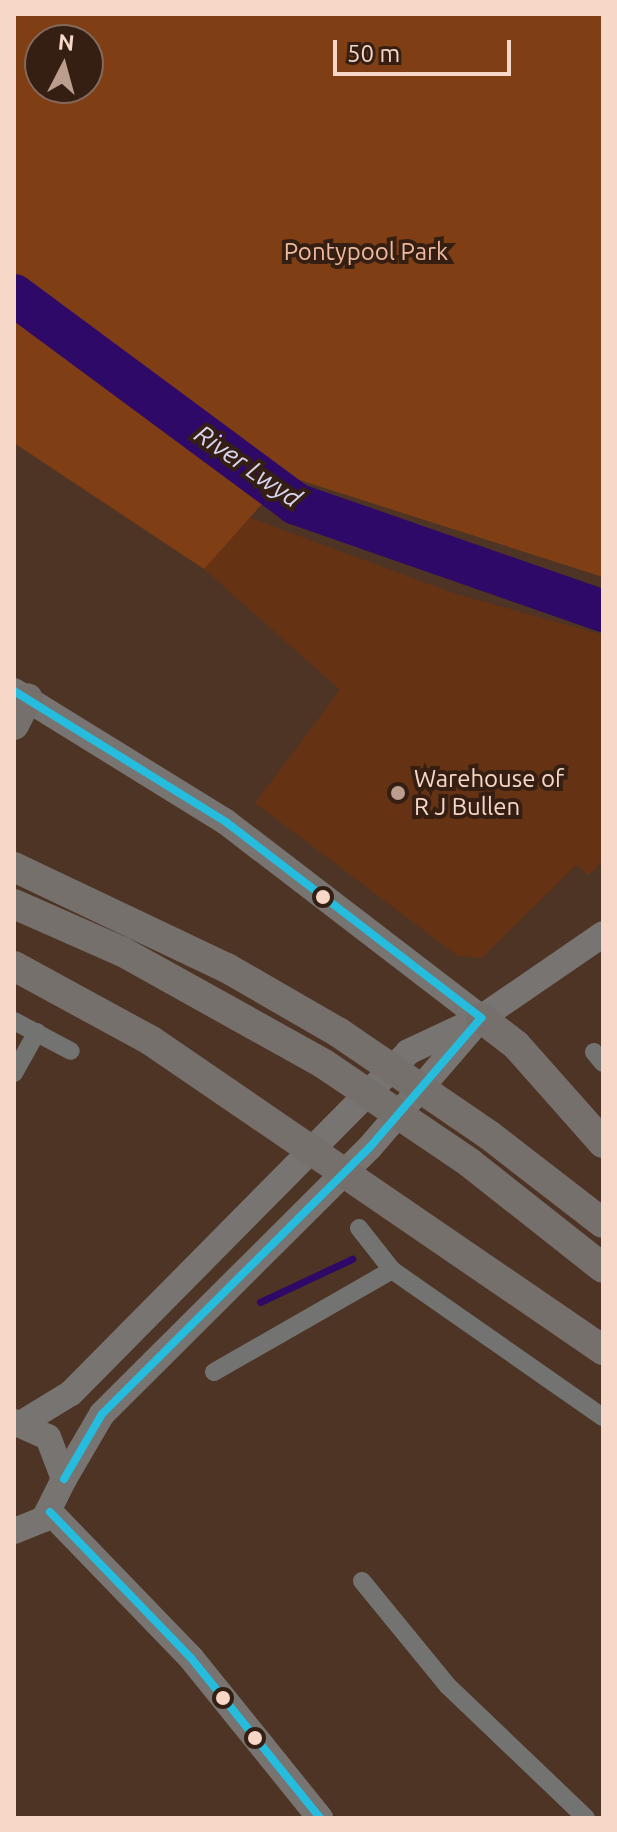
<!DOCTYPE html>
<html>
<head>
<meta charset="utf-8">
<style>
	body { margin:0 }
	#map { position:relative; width:617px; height:1832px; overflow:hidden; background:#4e3424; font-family:Ubuntu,sans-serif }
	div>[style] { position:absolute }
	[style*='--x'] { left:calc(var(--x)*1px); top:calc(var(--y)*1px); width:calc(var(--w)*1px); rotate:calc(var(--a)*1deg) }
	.built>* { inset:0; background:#663214 }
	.green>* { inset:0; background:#803e14 }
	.stream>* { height:7px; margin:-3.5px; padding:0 3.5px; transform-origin:3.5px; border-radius:3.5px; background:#2f0968 }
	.river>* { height:42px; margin:-21px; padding:0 21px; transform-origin:21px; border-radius:21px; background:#2f0968 }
	.street>* { height:18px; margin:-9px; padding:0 9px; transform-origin:9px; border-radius:9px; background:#737372 }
	.secondary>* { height:26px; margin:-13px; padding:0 13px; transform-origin:13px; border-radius:13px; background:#777471 }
	.primary>* { height:30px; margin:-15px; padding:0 15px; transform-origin:15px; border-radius:15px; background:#76706d }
	.primary-bridge>* { height:30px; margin:-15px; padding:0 15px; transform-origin:15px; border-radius:15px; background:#76706d }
	.bus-1>* { height:8px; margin:-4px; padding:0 4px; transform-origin:4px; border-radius:4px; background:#26bcdd }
	.dots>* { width:22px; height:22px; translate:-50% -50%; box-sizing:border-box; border:4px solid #351f13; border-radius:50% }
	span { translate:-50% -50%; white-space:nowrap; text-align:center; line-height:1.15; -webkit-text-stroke:8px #351f13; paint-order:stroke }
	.park-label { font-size:24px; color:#f0b99d }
	.poi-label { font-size:24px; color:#f7d7c8 }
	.left { translate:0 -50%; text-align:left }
	.water-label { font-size:26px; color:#d7d6f1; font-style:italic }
	.frame { position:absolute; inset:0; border:16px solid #f7d7c8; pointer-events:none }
	.north { position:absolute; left:24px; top:24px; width:80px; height:80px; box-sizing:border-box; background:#351f13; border:2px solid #83695b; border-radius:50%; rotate:6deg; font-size:22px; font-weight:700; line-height:32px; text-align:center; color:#f7d7c8 }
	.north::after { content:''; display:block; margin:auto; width:28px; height:36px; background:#bc9e8f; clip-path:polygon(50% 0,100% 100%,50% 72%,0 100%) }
	.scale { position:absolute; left:333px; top:40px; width:178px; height:36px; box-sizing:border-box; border:4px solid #f7d7c8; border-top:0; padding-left:10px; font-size:24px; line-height:28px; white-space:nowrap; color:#f7d7c8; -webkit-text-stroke:6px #351f13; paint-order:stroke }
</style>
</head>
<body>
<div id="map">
	<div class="built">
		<div style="clip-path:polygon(245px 516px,453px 593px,603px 635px,603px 860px,589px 875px,576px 865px,482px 958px,458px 956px,255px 803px,340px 690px,204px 569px)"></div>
	</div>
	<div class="green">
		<div style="clip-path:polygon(evenodd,14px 14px,603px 14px,603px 577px,287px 476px,204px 569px,14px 443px,14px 14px,40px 40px,88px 40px,88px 88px,40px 88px,40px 40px)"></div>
	</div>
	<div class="stream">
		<div style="--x:260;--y:1302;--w:102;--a:-25.1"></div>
	</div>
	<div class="river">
		<div style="--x:14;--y:295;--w:351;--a:36.5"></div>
		<div style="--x:296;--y:504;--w:325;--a:19.2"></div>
	</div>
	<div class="street">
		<div style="--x:14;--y:1021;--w:64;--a:27.8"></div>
		<div style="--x:594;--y:1052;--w:14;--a:51"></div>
		<div style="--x:14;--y:1073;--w:47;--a:-60.7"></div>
		<div style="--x:359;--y:1228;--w:53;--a:51.8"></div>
		<div style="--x:214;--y:1372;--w:205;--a:-29.8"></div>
		<div style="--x:392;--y:1270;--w:257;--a:34.9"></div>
		<div style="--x:362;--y:1581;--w:136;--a:50.7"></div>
		<div style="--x:448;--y:1686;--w:191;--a:43.7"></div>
	</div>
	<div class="secondary">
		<div style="--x:14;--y:691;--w:249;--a:31.7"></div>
		<div style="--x:226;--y:822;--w:322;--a:37.5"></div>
		<div style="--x:14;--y:1422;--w:37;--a:24"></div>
		<div style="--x:48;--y:1437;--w:45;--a:69.1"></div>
		<div style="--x:64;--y:1479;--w:45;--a:116.6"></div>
		<div style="--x:44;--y:1519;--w:32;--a:158"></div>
		<div style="--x:22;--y:1423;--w:57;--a:-31.5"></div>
		<div style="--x:71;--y:1393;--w:479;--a:-45.3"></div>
		<div style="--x:408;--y:1052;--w:81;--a:-25"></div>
		<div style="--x:481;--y:1018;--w:148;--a:-34.5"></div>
		<div style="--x:64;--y:1479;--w:75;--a:-59.7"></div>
		<div style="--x:102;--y:1414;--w:378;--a:-44.9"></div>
		<div style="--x:370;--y:1147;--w:170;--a:-49.3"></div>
		<div style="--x:50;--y:1512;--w:203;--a:46"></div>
		<div style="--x:191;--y:1658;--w:206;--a:51.1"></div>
	</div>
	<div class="primary">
		<div style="--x:14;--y:725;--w:30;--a:-63"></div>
		<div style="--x:14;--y:867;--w:236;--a:25.4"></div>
		<div style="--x:227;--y:968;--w:128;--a:30"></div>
		<div style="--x:14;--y:904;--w:119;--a:23.8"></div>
		<div style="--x:123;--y:952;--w:230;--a:29.1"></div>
		<div style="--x:14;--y:966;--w:155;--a:28.6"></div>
		<div style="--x:150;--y:1040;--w:549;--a:34.38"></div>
		<div style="--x:481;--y:1018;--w:44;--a:37.6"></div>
		<div style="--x:516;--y:1045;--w:131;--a:48.4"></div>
		<div style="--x:489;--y:1135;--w:144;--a:37.7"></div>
		<div style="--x:470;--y:1163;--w:169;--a:38.3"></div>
	</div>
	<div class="primary-bridge">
		<div style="--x:338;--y:1032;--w:183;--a:34.3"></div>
		<div style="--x:324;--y:1064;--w:176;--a:34.1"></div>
	</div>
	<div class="bus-1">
		<div style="--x:14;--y:691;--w:249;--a:31.7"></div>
		<div style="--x:226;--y:822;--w:322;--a:37.5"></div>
		<div style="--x:64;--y:1479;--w:75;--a:-59.7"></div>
		<div style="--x:102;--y:1414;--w:378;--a:-44.9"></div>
		<div style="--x:370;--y:1147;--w:170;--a:-49.3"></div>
		<div style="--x:50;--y:1512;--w:203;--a:46"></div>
		<div style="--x:191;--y:1658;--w:206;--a:51.1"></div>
	</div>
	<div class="dots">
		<div style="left:398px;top:793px;background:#bc9e8f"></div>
		<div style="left:323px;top:897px;background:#f7d7c8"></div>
		<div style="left:223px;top:1698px;background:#f7d7c8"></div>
		<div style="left:255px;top:1738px;background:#f7d7c8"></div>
	</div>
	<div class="park-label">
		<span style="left:366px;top:252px">Pontypool Park</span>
	</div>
	<div class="poi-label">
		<span class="left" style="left:414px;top:793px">Warehouse of<br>R J Bullen</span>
	</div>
	<div class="water-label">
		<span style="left:248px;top:466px;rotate:35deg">River Lwyd</span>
	</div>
	<div class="frame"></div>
	<div class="north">N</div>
	<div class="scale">50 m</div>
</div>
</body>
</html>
